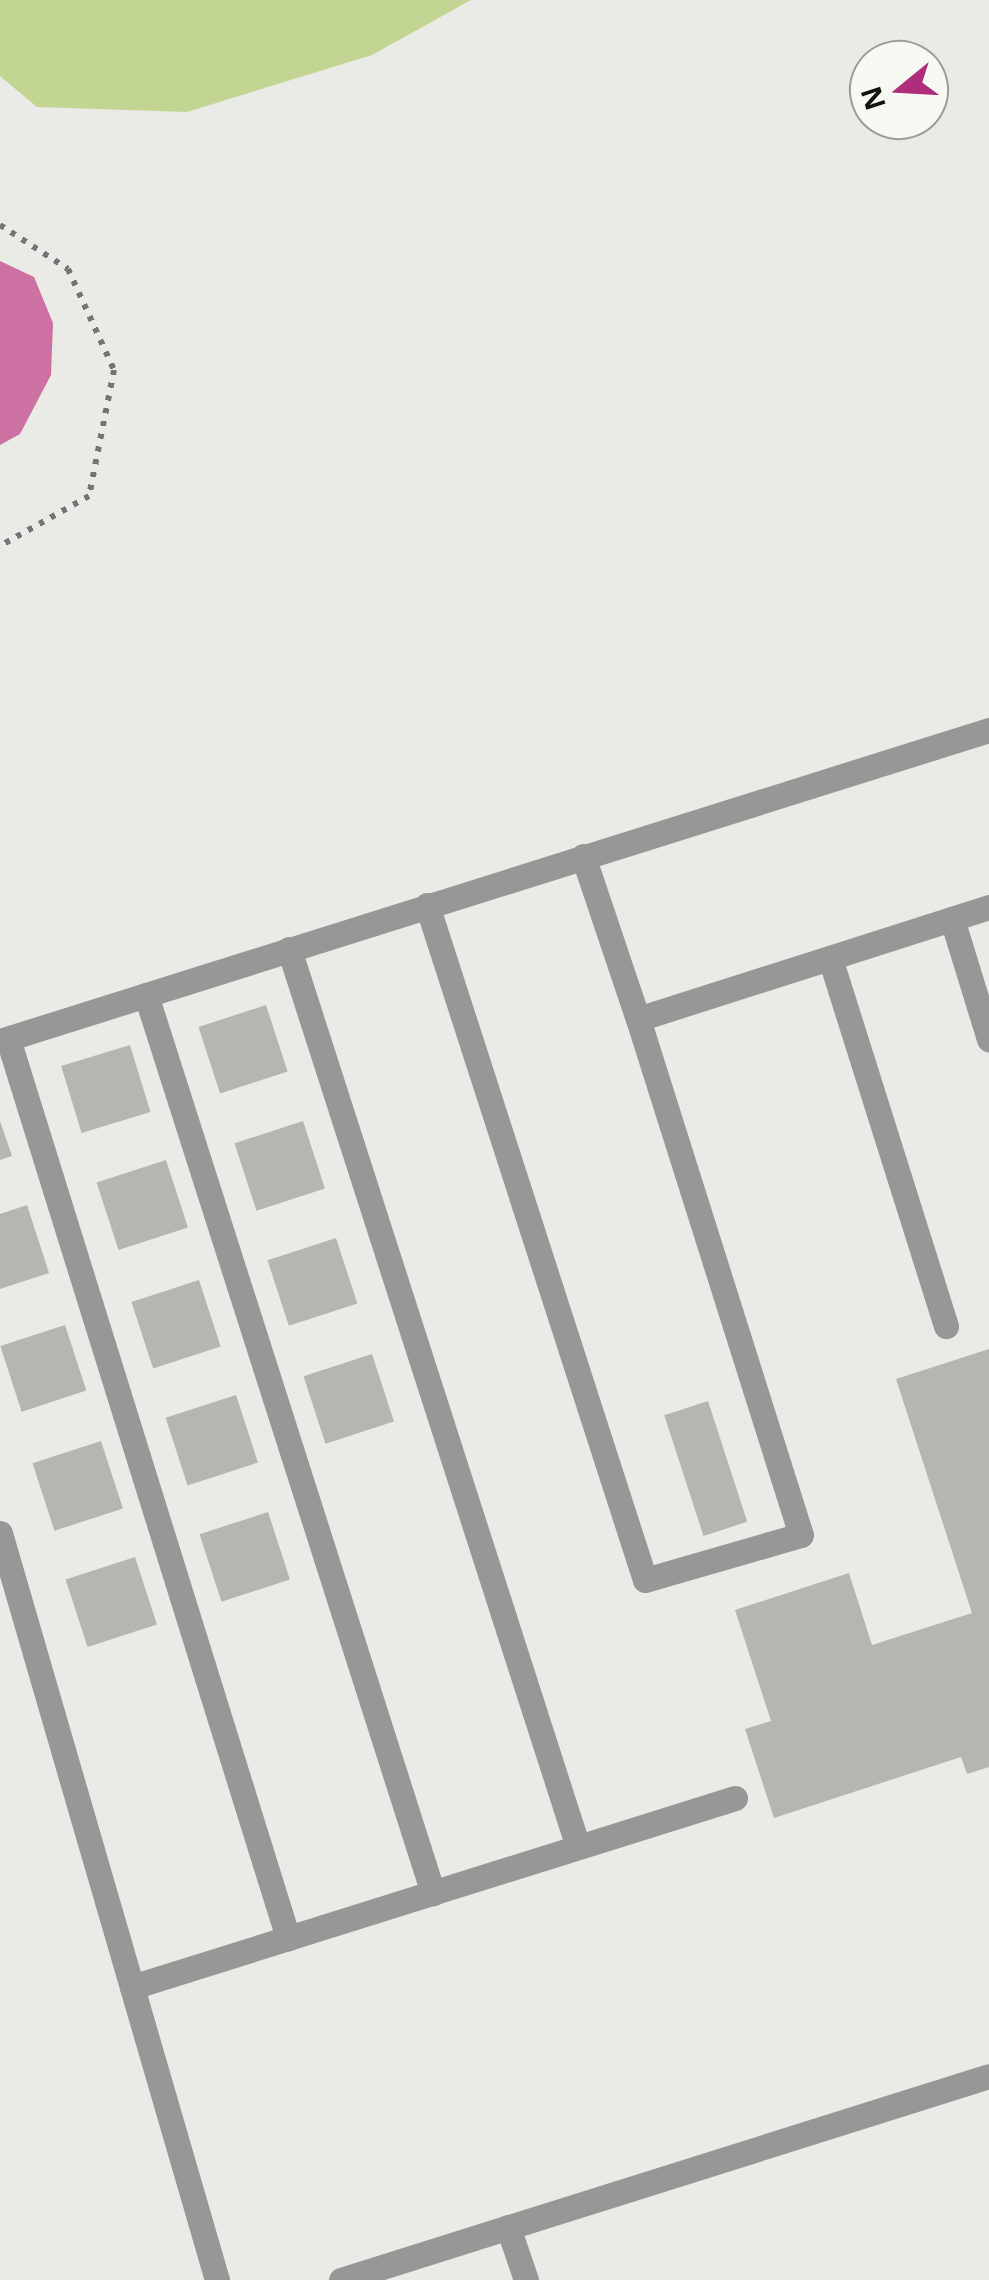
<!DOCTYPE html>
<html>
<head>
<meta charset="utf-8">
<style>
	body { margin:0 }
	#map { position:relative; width:989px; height:2280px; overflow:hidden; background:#eaebe6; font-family:"Noto Sans",sans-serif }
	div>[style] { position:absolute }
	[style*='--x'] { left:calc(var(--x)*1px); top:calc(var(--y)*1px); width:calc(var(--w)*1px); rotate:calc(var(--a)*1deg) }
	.green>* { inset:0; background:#c3d592 }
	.water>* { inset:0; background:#cc71a1 }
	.building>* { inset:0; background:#b5b6b1; transform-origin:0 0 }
	.path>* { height:6px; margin-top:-3px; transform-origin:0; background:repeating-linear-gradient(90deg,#747572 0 5px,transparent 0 13px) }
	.minor>* { height:25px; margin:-12.5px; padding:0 12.5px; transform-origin:12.5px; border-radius:12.5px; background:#989697 }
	span { translate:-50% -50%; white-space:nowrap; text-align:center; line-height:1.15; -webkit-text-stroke:9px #f7f9f3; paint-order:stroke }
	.north { position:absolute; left:849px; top:40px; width:100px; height:100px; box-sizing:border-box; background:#f7f9f3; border:2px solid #9c9d99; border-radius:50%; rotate:252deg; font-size:28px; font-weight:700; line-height:40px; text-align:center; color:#131312 }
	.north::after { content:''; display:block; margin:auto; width:35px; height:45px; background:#ae2e7b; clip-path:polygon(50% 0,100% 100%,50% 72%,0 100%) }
</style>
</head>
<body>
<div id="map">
	<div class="green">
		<div style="clip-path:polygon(0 0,471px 0,372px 55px,187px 112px,37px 107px,0 76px)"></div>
	</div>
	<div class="water">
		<div style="clip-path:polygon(0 261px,34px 277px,53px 323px,51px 375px,20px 434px,0 445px)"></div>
	</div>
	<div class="building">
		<div style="left:266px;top:1005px;width:70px;height:71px;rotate:72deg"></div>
		<div style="left:130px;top:1045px;width:70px;height:72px;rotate:73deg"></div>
		<div style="clip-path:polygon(0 1121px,12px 1156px,0 1160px)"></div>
		<div style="left:303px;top:1121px;width:71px;height:72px;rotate:72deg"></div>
		<div style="left:166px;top:1160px;width:71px;height:73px;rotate:72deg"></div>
		<div style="clip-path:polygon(27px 1205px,49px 1273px,0 1289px,0 1214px)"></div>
		<div style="left:336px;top:1238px;width:69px;height:72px;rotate:72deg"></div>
		<div style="left:199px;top:1280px;width:70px;height:71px;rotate:72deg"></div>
		<div style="left:65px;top:1325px;width:69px;height:68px;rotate:72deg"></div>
		<div style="clip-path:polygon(989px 1349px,989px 1767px,967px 1774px,961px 1757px,774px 1818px,745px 1729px,771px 1721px,735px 1610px,849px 1573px,872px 1645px,972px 1613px,896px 1379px)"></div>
		<div style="left:372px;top:1354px;width:71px;height:72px;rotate:72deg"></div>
		<div style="left:236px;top:1395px;width:71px;height:74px;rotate:72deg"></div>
		<div style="left:708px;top:1401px;width:127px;height:46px;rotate:72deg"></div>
		<div style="left:101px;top:1441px;width:71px;height:72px;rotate:72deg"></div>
		<div style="left:268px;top:1512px;width:71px;height:72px;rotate:72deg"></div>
		<div style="left:135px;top:1557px;width:71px;height:73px;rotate:72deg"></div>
	</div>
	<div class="path">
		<div style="--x:0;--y:225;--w:81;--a:32.9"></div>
		<div style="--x:68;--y:269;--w:111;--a:65.5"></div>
		<div style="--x:114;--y:370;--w:128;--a:101.2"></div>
		<div style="--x:89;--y:496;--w:102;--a:150.7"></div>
	</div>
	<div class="minor">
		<div style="--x:583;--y:856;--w:172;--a:71.4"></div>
		<div style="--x:638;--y:1019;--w:368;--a:-17.7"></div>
		<div style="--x:427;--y:905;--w:709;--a:72.1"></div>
		<div style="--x:645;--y:1580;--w:162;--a:-16.1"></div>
		<div style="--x:801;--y:1535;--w:541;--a:-107.53"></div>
		<div style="--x:952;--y:919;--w:126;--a:72.9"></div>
		<div style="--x:289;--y:949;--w:943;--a:72.16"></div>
		<div style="--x:830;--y:958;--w:386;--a:72.5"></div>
		<div style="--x:146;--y:995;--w:943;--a:72.28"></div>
		<div style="--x:8;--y:1039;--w:942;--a:72.7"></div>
		<div style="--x:0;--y:1041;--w:1037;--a:-17.46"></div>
		<div style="--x:0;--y:1533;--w:778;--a:73.8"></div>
		<div style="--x:132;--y:1987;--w:632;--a:-17.4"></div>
		<div style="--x:508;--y:2227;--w:56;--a:71.2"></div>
		<div style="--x:341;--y:2280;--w:679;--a:-17.47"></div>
	</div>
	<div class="north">N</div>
</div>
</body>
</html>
